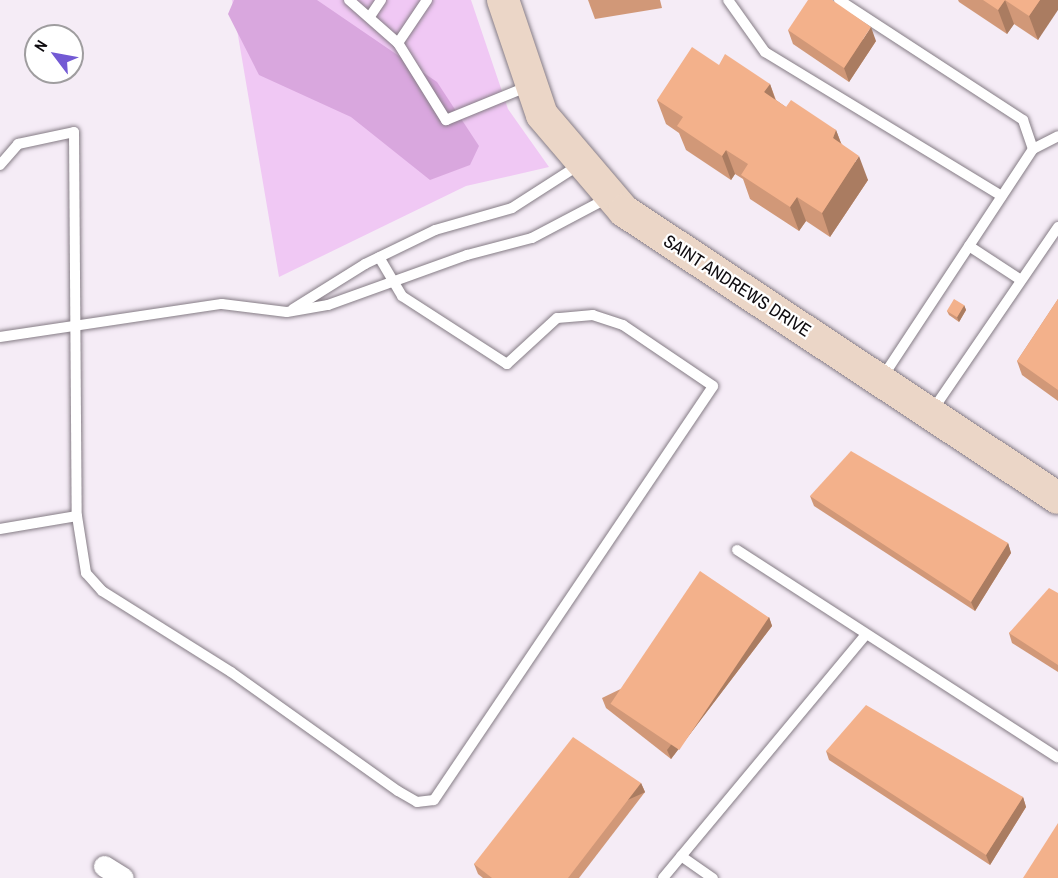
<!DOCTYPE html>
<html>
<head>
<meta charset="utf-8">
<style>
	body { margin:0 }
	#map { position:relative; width:1058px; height:878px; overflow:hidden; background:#f5ecf6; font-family:"Archivo Narrow",sans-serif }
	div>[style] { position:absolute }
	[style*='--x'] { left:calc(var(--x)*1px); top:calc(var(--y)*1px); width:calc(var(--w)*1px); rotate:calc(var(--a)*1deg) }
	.green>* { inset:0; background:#f0c8f4 }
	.forest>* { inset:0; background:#d9a7de }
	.roads { filter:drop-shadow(0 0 2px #857c85) drop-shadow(0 0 2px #857c85) }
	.lane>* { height:10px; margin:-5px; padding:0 5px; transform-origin:5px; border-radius:5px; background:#fff }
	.street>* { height:21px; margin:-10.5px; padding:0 10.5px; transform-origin:10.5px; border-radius:10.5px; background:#fff }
	.secondary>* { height:32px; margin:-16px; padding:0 16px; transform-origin:16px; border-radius:16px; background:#ebd6c7 }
	.wall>* { inset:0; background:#d19878 }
	.shaded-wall>* { inset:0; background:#aa7c61; transform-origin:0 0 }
	.building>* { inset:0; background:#f3b18b; transform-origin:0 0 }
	span { translate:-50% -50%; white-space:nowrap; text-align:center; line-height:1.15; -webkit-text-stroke:4.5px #fff; paint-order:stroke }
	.street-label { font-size:18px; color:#0e0b0f }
	.north { position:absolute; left:24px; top:24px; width:60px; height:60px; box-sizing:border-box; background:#fff; border:2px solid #9f9d9f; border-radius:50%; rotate:302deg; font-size:16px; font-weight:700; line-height:24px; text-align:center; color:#0e0b0f }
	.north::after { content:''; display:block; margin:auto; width:21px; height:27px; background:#735ad4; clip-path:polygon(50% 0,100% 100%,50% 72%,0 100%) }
</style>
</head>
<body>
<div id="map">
	<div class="green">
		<div style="clip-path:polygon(232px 0,471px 0,508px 109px,549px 167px,466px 186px,279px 277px)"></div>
	</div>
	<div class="forest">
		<div style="clip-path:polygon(234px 0,317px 0,437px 82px,479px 146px,470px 165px,430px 180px,351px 117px,259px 75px,228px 14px)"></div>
	</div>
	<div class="roads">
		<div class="lane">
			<div style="--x:349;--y:0;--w:65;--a:41.3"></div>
			<div style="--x:398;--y:43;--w:91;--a:58.1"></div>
			<div style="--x:446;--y:120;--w:90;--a:-22.3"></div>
			<div style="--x:728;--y:0;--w:64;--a:54.6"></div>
			<div style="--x:765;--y:52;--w:277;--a:31.3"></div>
			<div style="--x:839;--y:0;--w:220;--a:33.1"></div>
			<div style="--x:1023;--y:120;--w:31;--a:71"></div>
			<div style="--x:371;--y:15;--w:18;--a:-56"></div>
			<div style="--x:398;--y:43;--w:52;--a:-56"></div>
			<div style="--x:0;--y:165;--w:28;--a:-49"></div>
			<div style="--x:18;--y:144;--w:57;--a:-12.1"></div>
			<div style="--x:74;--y:132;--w:384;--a:89.6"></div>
			<div style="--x:969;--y:246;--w:62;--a:33.2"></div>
			<div style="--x:293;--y:309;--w:85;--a:-32"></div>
			<div style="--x:365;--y:264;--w:78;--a:-25.9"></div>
			<div style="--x:435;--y:230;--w:80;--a:-15.9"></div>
			<div style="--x:512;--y:208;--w:80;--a:-32.7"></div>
			<div style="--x:0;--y:337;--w:224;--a:-8.5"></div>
			<div style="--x:222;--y:304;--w:65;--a:7"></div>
			<div style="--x:287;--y:312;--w:42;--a:-9.7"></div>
			<div style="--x:328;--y:305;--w:148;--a:-19.8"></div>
			<div style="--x:467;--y:255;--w:67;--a:-14.7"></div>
			<div style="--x:532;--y:238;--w:86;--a:-27.8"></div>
			<div style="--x:882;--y:378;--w:274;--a:-56.6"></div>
			<div style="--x:1033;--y:149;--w:28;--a:-27"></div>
			<div style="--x:932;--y:411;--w:223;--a:-55.6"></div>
			<div style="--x:0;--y:529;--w:78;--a:-9.6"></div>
			<div style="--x:77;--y:516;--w:58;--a:81"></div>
			<div style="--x:86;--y:573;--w:24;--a:48"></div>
			<div style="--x:102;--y:591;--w:152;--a:32.1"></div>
			<div style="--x:231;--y:672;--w:205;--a:35.5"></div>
			<div style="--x:398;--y:791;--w:22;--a:30"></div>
			<div style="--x:417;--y:802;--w:17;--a:-7"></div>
			<div style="--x:434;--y:800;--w:499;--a:-56"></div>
			<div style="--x:713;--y:386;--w:109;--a:-145.9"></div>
			<div style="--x:623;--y:325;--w:32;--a:-162"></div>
			<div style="--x:593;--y:315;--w:36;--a:175"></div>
			<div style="--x:557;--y:318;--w:68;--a:137.4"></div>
			<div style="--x:507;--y:364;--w:125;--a:-147.1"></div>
			<div style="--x:402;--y:296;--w:45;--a:-120.5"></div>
			<div style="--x:737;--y:550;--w:382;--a:32.9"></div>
			<div style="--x:681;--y:856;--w:39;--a:35"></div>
			<div style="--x:663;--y:878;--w:317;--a:-50.2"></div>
		</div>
		<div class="street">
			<div style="--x:104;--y:866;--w:22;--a:32"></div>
		</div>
		<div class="secondary">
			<div style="--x:503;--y:0;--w:121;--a:71.3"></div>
			<div style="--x:542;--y:115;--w:126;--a:49.5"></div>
			<div style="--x:624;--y:211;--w:520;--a:33.48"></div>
		</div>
	</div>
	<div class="wall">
		<div style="clip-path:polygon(588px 0,660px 0,662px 8px,595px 19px)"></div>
		<div style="clip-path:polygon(958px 0,1058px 0,1038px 40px,1014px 24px,1007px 34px,959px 2px)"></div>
		<div style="clip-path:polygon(788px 30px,876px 41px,849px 82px,793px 44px)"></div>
		<div style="clip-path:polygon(719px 65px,770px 84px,776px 100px,786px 107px,836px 130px,841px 143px,868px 180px,830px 237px,806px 221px,799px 231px,750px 199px,743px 179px,735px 174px,731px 180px,686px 150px,679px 133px,666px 124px,657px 100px)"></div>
		<div style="clip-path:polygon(1058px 299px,1058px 401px,1022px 375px,1017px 361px)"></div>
		<div style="clip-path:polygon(964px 305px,966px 310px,959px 322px,949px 315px,947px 311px)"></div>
		<div style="clip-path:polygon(810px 496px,1008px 543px,1011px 553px,975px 611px,814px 506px)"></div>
		<div style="clip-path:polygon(1058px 593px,1058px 672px,1012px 643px,1009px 633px)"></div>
		<div style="clip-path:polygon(769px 617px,772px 626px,671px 759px,606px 708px,602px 698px)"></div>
		<div style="clip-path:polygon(826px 751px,1023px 797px,1026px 807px,990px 865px,829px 760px)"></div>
		<div style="clip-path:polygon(641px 783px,645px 792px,579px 878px,483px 878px,478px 874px,474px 864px)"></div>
	</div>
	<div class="shaded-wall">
		<div style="clip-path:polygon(1005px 0,1014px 24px,1007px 34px,998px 10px)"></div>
		<div style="clip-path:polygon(1040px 0,1058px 0,1058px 10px,1038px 40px,1029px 16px)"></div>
		<div style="clip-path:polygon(871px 27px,876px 41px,849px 82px,844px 68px)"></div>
		<div style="clip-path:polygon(770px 84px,778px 108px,764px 92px)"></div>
		<div style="clip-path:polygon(836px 130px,845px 154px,833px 138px)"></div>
		<div style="clip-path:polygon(726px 150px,735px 174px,731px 180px,722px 156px)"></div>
		<div style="clip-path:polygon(859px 156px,868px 180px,830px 237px,822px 213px)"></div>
		<div style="clip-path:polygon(797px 197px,806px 221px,799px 231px,790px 207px)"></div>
		<div style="clip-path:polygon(964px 305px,966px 310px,959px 322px,957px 317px)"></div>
		<div style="clip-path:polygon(1008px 543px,1011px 553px,975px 611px,971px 602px)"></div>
		<div style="clip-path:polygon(769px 617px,772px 626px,671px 759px,667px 750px)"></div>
		<div style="left:641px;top:783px;width:10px;height:120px;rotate:66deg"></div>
		<div style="clip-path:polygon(1023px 797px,1026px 807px,990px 865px,986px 855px)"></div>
	</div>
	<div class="building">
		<div style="clip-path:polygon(808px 0,832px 0,871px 27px,844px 68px,788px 30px)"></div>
		<div style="clip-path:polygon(983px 0,1005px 0,998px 10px)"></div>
		<div style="clip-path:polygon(1005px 0,1040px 0,1029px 16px)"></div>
		<div style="clip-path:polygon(692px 47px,719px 65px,725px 54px,770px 84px,764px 92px,786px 107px,791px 100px,836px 130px,833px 138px,859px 156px,822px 213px,797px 197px,790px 207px,741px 175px,748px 164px,726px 150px,722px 156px,677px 126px,683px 117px,657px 100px)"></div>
		<div style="left:954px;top:299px;width:12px;height:14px;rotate:31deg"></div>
		<div style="clip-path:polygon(1058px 299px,1058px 390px,1017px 361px)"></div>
		<div style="clip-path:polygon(851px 451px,1008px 543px,971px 602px,810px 496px)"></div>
		<div style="left:700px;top:571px;width:83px;height:160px;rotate:34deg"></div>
		<div style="clip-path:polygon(1049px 588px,1058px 593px,1058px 665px,1009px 633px)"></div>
		<div style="clip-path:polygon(866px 705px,1023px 797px,986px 855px,826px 751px)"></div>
		<div style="clip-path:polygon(573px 737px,641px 783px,568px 878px,492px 878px,474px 864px)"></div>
		<div style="clip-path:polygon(1058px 823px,1058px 878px,1023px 878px)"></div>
	</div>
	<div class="street-label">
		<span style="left:737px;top:286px;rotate:33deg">SAINT ANDREWS DRIVE</span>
	</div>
	<div class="north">N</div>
</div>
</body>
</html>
